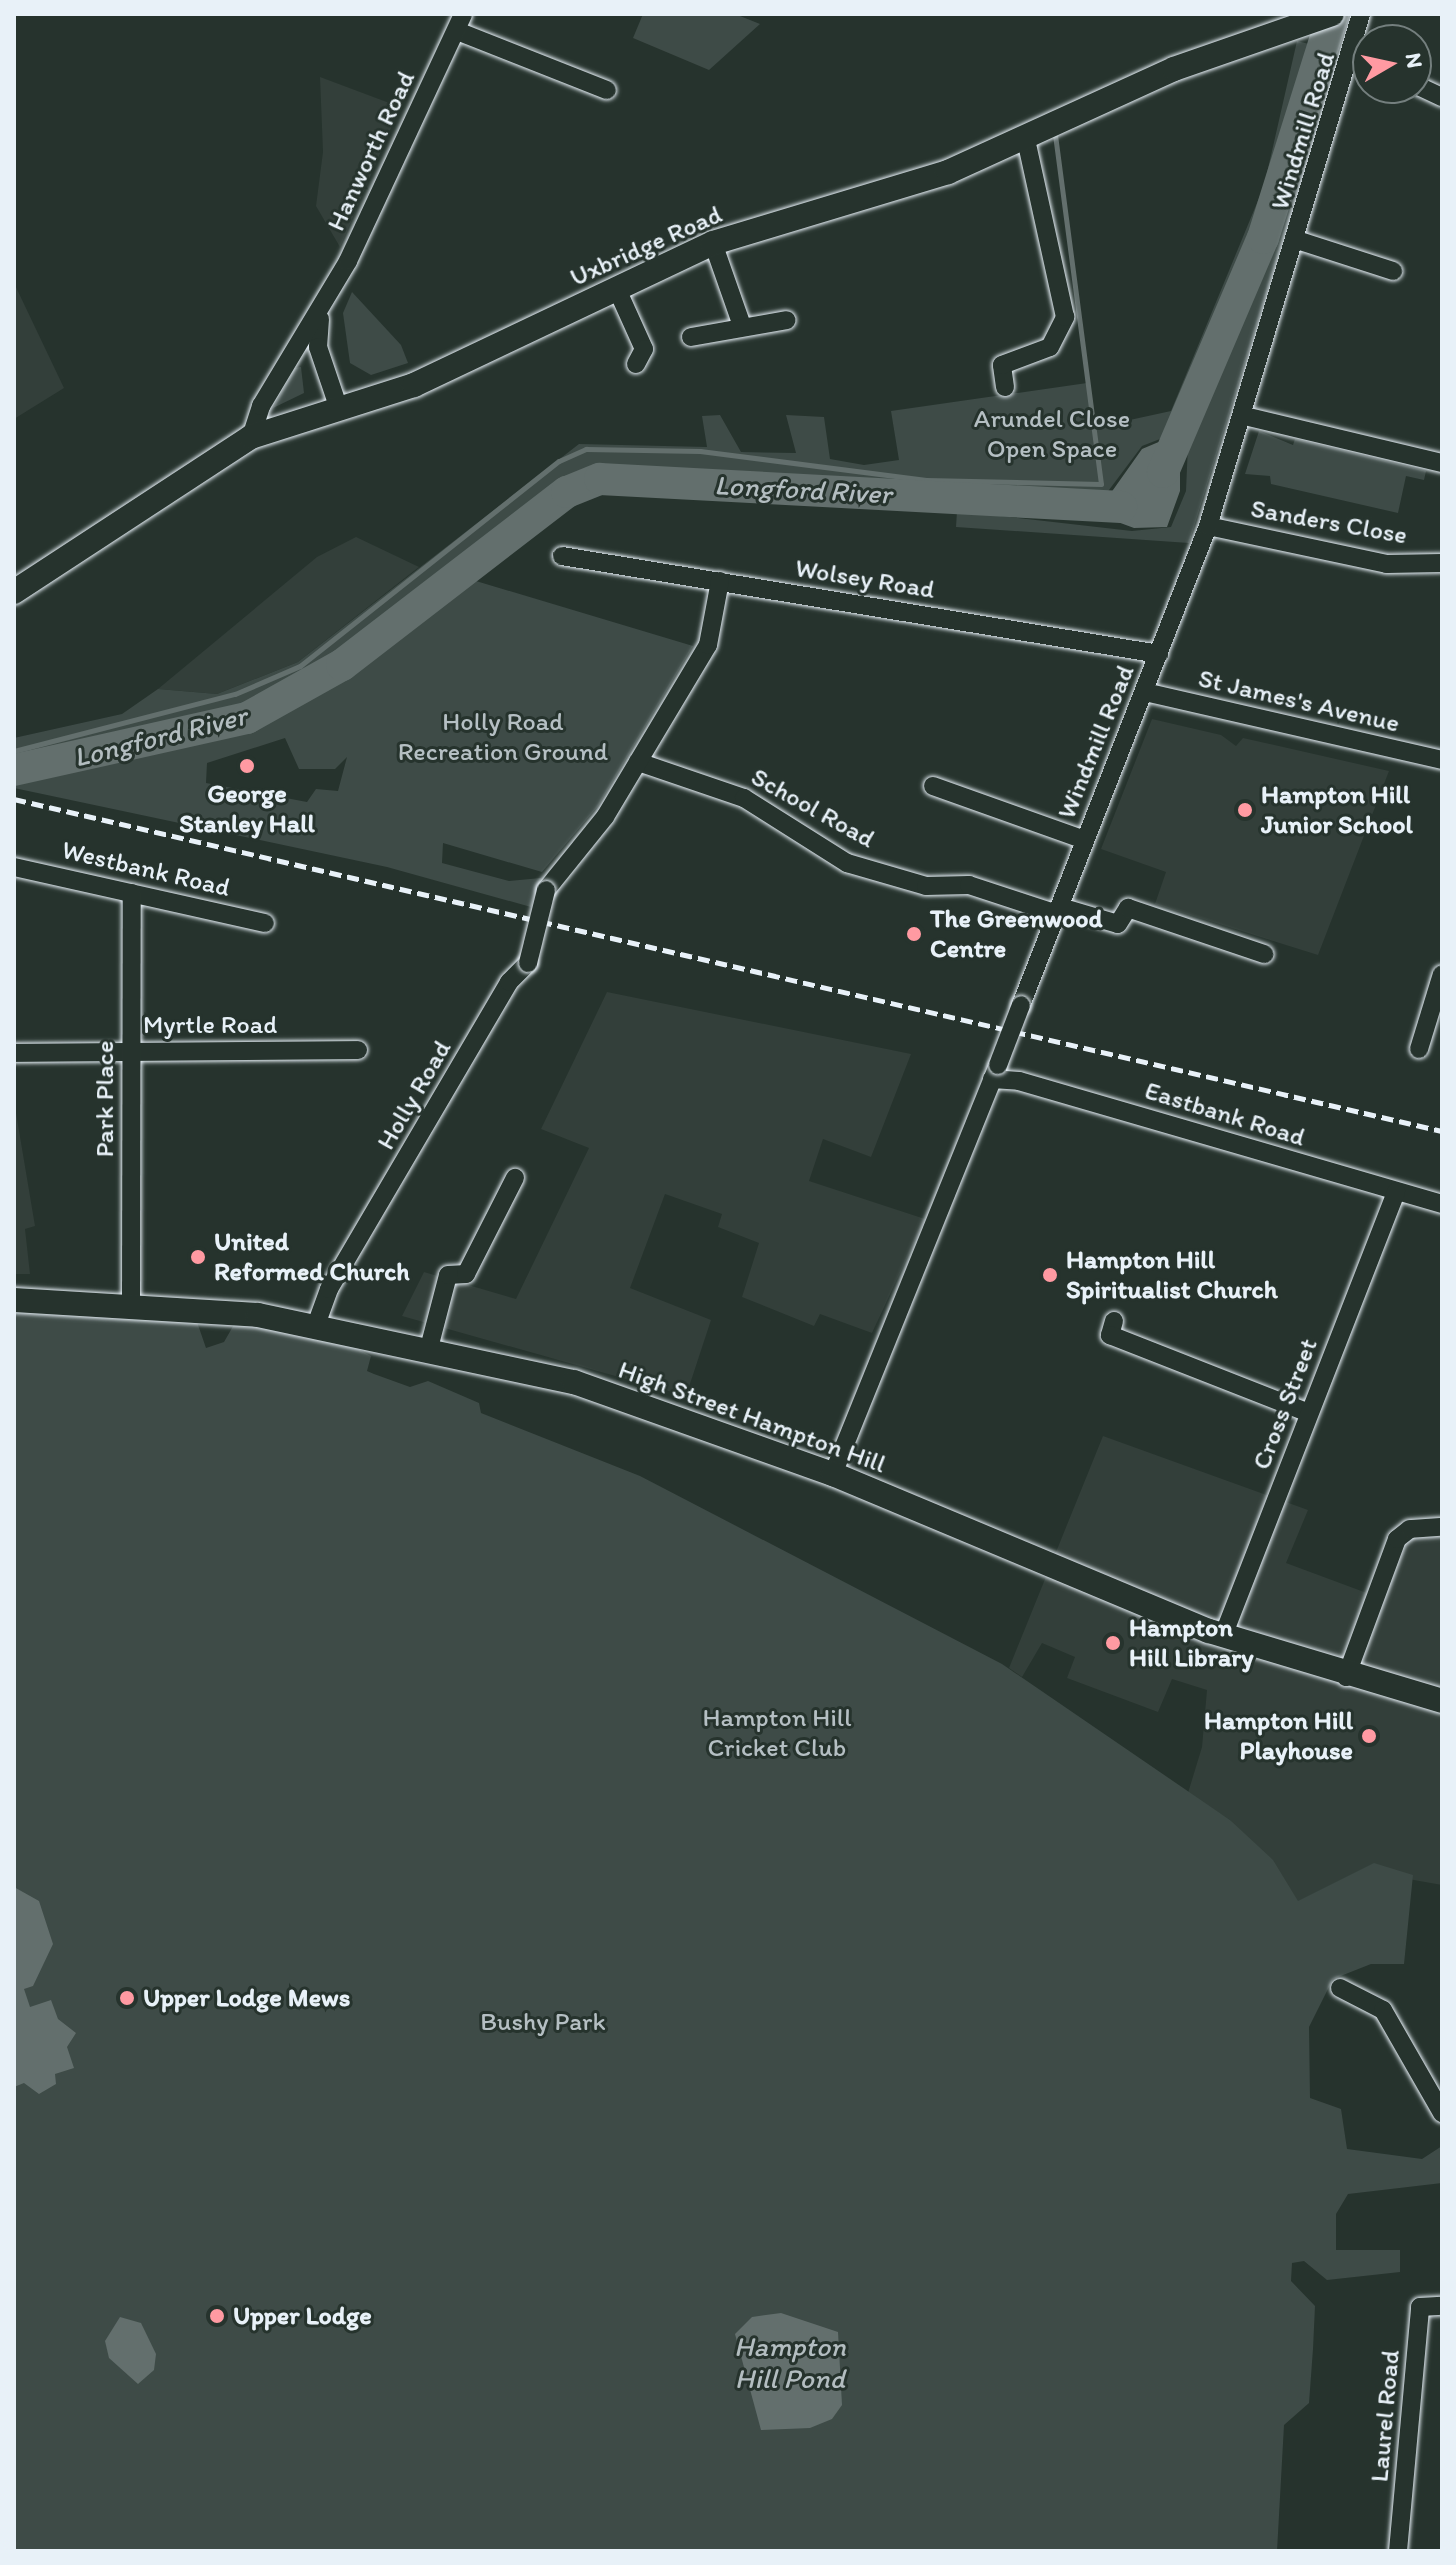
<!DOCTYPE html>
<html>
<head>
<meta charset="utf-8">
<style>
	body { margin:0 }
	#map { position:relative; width:1456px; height:2565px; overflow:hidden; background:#26332d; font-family:Itim,sans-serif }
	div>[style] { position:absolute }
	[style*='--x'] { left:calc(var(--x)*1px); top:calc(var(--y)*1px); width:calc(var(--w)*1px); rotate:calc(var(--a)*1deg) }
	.built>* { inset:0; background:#333f3a }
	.green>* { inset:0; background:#3e4b47 }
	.water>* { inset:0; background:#636f6d }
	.stream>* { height:5px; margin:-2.5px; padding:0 2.5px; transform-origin:2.5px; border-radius:2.5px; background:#636f6d }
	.river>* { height:32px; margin:-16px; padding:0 16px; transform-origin:16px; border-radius:16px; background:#636f6d }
	.roads { filter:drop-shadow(0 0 2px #e8f1f8) drop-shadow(0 0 2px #e8f1f8) }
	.minor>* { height:18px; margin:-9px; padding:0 9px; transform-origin:9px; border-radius:9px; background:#26332d }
	.major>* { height:24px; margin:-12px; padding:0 12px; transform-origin:12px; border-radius:12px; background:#26332d }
	.rail>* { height:5px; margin-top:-2.5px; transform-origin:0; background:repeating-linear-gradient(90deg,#e8f1f8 0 12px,transparent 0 18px) }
	.bridges { filter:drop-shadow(0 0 2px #e8f1f8) drop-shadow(0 0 2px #e8f1f8) }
	.minor-bridge>* { height:18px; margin:-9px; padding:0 9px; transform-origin:9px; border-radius:9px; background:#26332d }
	.dots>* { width:22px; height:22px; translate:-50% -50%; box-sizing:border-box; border:4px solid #26332d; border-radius:50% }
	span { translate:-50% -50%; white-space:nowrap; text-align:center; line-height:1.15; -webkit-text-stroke:6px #26332d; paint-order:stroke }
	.street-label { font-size:26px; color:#e8f1f8 }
	.park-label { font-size:26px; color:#b5bfc3 }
	.poi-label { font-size:26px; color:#e8f1f8; font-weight:700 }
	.left { translate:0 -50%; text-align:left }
	.right { translate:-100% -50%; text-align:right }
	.water-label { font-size:28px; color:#b3bdc0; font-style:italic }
	.frame { position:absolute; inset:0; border:16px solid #e8f1f8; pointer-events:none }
	.north { position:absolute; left:1352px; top:24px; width:80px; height:80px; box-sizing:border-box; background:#26332d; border:2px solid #747f7e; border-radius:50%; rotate:81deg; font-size:22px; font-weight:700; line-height:32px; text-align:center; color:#e8f1f8 }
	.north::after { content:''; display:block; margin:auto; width:28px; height:36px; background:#ff9aa2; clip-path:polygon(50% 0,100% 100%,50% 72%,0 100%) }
</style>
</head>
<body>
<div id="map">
	<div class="built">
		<div style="clip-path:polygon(320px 77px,400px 107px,340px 247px,316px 206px,323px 152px)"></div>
		<div style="clip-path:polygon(14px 283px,64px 388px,14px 419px)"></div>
		<div style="clip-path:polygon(356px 537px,419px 567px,298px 662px,217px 694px,158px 689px,317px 557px)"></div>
		<div style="clip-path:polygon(1152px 719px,1221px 735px,1236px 746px,1243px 738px,1389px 771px,1318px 955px,1155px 904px,1166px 872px,1101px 849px)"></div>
		<div style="clip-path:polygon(607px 992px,911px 1054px,871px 1157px,823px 1139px,809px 1181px,925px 1219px,872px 1333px,820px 1314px,814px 1326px,742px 1297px,759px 1243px,718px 1227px,722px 1214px,665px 1194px,630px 1288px,711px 1320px,686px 1396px,402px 1316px,424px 1272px,516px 1299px,589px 1148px,541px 1129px)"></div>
		<div style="clip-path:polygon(15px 1107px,35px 1226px,25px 1229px,30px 1274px,14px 1274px)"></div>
		<div style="clip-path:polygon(1103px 1436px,1308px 1510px,1286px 1563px,1383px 1599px,1409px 1539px,1442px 1536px,1442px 1885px,1363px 1871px,1301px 1915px,1230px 1820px,1188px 1793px,1202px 1747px,1207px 1690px,1172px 1679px,1158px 1712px,1067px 1678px,1075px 1657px,1042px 1643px,1022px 1677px,1009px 1668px)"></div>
	</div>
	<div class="green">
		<div style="clip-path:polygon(643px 14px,735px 14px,760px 24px,709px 70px,633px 38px)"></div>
		<div style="clip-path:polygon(evenodd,1297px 41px,1317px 46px,1280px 174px,1178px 432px,1142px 446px,1106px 494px,1075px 510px,918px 492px,892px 500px,857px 485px,665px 475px,645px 486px,630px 474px,574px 476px,456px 575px,693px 646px,598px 806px,542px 872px,443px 843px,442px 863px,509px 881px,541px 878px,531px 907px,387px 867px,14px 788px,14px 738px,122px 714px,158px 689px,217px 694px,298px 662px,579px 444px,707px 447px,702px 416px,720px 415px,741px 452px,796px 453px,786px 415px,824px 417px,830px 459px,864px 465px,899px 460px,891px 411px,1087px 383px,1093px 428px,1171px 411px,1264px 186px,1297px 41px,285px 738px,299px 769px,335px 769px,347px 757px,338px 791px,316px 789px,307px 802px,206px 783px,207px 763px,285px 738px)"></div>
		<div style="clip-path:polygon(1328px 53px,1339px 59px,1189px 543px,956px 527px,957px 511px,1132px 531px,1171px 527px,1186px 491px,1188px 444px,1270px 237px)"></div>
		<div style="clip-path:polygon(352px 292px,401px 345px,408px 363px,371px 375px,350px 363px,343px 313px)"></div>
		<div style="clip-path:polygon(301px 367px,304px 393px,273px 408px,295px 368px)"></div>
		<div style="clip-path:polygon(1259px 431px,1293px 445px,1295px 439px,1426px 471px,1424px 480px,1406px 476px,1398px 513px,1271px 484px,1270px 476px,1245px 474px)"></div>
		<div style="clip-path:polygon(14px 1306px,196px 1319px,206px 1348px,224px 1342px,236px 1321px,338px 1339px,371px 1356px,367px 1371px,374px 1374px,410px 1387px,428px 1381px,479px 1403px,481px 1413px,640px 1476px,1002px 1664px,1230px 1820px,1273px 1860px,1298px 1901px,1374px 1863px,1413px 1875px,1404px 1964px,1371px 1964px,1333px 1979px,1309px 2027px,1310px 2098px,1341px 2109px,1347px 2149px,1422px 2159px,1442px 2146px,1442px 2183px,1348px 2194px,1336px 2214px,1336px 2250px,1400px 2250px,1400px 2272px,1327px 2280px,1304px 2261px,1292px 2263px,1291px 2281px,1315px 2306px,1313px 2349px,1309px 2403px,1284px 2425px,1277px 2551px,14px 2551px)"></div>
	</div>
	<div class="water">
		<div style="clip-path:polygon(1180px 433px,1180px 491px,1167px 527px,1134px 528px,1077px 507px,1108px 497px,1142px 449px)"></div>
		<div style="clip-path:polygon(14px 1887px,39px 1901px,53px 1944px,33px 1986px,24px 1989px,30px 2007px,51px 2000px,58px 2019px,76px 2033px,67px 2047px,74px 2068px,55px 2074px,56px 2084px,39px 2094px,24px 2083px,14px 2087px)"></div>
		<div style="clip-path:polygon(781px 2313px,838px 2332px,842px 2405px,832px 2419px,810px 2428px,761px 2430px,735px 2334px,752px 2317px)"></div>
		<div style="clip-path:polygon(120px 2317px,141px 2323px,156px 2354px,154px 2370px,138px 2384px,109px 2358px,105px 2341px)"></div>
	</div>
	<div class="stream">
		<div style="--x:14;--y:751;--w:228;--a:-14.5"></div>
		<div style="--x:235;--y:694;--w:71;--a:-23.3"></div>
		<div style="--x:300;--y:666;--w:330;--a:-38.4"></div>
		<div style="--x:559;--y:461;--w:30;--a:-24"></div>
		<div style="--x:586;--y:449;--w:114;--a:1"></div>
		<div style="--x:700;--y:451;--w:228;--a:7.3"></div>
		<div style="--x:926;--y:480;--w:175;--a:1.3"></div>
		<div style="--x:1101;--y:484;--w:351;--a:-97.5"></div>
	</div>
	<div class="river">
		<div style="--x:1163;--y:472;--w:254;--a:-66.9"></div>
		<div style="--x:1263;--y:238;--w:235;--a:-72.6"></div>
		<div style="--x:14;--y:770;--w:239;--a:-12.6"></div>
		<div style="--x:247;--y:718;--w:109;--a:-29.2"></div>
		<div style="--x:342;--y:665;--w:284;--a:-37.6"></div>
		<div style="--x:567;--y:492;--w:35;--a:-22"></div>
		<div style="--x:600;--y:479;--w:522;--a:3.08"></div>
	</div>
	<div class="roads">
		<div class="minor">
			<div style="--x:457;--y:31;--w:161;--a:21.5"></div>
			<div style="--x:1416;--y:85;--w:29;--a:25"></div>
			<div style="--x:1297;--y:240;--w:101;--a:17.9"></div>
			<div style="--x:713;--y:243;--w:88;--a:70.7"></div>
			<div style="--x:616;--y:287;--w:68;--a:65.7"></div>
			<div style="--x:644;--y:349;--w:17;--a:118"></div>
			<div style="--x:320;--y:319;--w:28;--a:94"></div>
			<div style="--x:318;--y:347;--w:65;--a:71.3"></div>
			<div style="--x:691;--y:337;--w:97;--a:-10"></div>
			<div style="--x:1005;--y:387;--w:22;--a:-98"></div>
			<div style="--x:1002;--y:365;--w:51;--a:-20.6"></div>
			<div style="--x:1050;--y:347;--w:34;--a:-63"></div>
			<div style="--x:1065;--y:317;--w:182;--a:-102.4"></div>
			<div style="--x:1245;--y:416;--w:203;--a:13.4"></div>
			<div style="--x:251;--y:437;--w:33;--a:-72"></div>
			<div style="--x:261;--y:406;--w:169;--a:-59"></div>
			<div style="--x:348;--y:261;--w:272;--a:-65"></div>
			<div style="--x:1208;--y:526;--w:183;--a:12"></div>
			<div style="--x:1387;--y:564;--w:55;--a:-1"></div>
			<div style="--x:562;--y:556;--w:605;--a:9.32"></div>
			<div style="--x:1145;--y:692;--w:305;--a:12.9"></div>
			<div style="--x:638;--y:762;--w:112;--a:18.8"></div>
			<div style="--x:744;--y:798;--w:122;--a:32.3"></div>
			<div style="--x:847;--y:863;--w:82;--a:16.2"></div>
			<div style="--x:926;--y:886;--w:43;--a:-1.3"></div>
			<div style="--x:969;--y:885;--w:93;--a:18.2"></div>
			<div style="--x:933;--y:786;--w:161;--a:19.6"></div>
			<div style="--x:14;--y:867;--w:257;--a:12.6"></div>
			<div style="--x:546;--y:890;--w:94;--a:-51.1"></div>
			<div style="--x:605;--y:817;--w:200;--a:-59.1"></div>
			<div style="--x:708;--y:645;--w:65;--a:-79.4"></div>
			<div style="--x:1060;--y:907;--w:60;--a:16.3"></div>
			<div style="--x:1118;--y:924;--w:19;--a:-58"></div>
			<div style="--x:1128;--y:908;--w:144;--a:18.7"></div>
			<div style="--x:1021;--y:1005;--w:514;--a:-68.67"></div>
			<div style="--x:1208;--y:526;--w:534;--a:-73.36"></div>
			<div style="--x:1419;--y:1049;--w:78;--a:-73"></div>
			<div style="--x:14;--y:1053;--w:344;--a:-0.5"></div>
			<div style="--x:992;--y:1079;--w:27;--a:4"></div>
			<div style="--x:1019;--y:1081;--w:441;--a:16.2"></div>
			<div style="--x:131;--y:1305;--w:412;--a:-89.9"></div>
			<div style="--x:1114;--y:1321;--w:15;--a:106"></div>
			<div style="--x:1110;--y:1335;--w:214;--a:21.4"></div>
			<div style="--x:316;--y:1325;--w:38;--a:-70"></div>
			<div style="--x:329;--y:1289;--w:356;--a:-59.6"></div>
			<div style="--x:509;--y:982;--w:27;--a:-45"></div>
			<div style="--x:429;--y:1348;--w:75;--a:-75.4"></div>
			<div style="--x:448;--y:1275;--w:18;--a:-3"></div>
			<div style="--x:466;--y:1274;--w:108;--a:-63"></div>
			<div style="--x:833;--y:1474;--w:437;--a:-68"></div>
			<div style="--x:1223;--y:1636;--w:477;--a:-68.7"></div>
			<div style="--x:1346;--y:1677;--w:147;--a:-69.7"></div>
			<div style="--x:1397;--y:1539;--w:16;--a:-38"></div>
			<div style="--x:1410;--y:1529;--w:32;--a:-4"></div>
			<div style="--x:1340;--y:1988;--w:48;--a:27.1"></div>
			<div style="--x:1383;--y:2010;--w:119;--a:60.2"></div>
			<div style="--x:1398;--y:2551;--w:245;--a:-84.8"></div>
			<div style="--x:1420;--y:2307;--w:22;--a:-3"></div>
		</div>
		<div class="major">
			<div style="--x:14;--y:592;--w:283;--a:-33.2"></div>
			<div style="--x:251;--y:437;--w:171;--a:-17.7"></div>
			<div style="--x:414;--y:385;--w:331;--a:-25.4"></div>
			<div style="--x:713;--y:243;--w:245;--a:-16.8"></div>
			<div style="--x:948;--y:172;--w:248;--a:-24.5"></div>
			<div style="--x:1174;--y:69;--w:167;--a:-19.2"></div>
			<div style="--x:14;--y:1300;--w:244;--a:3.5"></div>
			<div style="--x:258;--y:1315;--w:323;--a:12"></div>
			<div style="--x:574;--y:1382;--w:275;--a:19.6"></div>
			<div style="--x:833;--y:1474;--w:407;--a:22.7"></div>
			<div style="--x:1209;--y:1631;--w:243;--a:16.7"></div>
		</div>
	</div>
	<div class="rail">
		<div style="--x:14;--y:799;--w:1466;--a:13.09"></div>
	</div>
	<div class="bridges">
		<div class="minor-bridge">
			<div style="--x:528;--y:963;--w:75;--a:-76.1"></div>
			<div style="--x:998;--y:1065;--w:64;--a:-69"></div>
		</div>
	</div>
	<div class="dots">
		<div style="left:247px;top:766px;background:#ff9aa2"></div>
		<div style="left:1245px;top:810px;background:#ff9aa2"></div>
		<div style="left:914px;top:934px;background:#ff9aa2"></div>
		<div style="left:198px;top:1257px;background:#ff9aa2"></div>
		<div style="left:1050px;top:1275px;background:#ff9aa2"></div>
		<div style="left:1113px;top:1643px;background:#ff9aa2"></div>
		<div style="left:1369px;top:1736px;background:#ff9aa2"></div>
		<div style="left:127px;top:1998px;background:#ff9aa2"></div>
		<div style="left:217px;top:2316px;background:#ff9aa2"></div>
	</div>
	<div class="street-label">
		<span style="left:1303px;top:131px;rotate:-73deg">Windmill Road</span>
		<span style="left:371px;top:151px;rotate:-65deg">Hanworth Road</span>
		<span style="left:646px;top:246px;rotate:-24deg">Uxbridge Road</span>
		<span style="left:1329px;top:522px;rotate:10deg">Sanders Close</span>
		<span style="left:865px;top:579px;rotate:9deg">Wolsey Road</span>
		<span style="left:1299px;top:701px;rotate:13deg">St James's Avenue</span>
		<span style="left:1096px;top:742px;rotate:-68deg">Windmill Road</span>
		<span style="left:813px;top:808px;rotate:29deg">School Road</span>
		<span style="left:146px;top:869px;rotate:13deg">Westbank Road</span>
		<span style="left:210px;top:1025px">Myrtle Road</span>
		<span style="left:414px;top:1095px;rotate:-60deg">Holly Road</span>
		<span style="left:105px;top:1099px;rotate:-90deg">Park Place</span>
		<span style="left:1225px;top:1114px;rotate:17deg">Eastbank Road</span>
		<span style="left:1285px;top:1404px;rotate:-69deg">Cross Street</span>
		<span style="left:752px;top:1417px;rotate:20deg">High Street Hampton Hill</span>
		<span style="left:1385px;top:2416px;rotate:-85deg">Laurel Road</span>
	</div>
	<div class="park-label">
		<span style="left:1052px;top:434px">Arundel Close<br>Open Space</span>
		<span style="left:503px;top:737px">Holly Road<br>Recreation Ground</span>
		<span style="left:777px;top:1733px">Hampton Hill<br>Cricket Club</span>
		<span style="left:543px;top:2022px">Bushy Park</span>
	</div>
	<div class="poi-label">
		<span style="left:247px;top:809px">George<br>Stanley Hall</span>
		<span class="left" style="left:1261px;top:810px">Hampton Hill<br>Junior School</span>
		<span class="left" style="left:930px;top:934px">The Greenwood<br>Centre</span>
		<span class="left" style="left:214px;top:1257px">United<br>Reformed Church</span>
		<span class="left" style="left:1066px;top:1275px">Hampton Hill<br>Spiritualist Church</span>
		<span class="left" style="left:1129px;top:1643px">Hampton<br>Hill Library</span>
		<span class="right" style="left:1353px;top:1736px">Hampton Hill<br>Playhouse</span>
		<span class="left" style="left:143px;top:1998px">Upper Lodge Mews</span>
		<span class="left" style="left:233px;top:2316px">Upper Lodge</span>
	</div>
	<div class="water-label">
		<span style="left:803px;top:489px;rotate:3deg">Longford River</span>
		<span style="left:160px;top:736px;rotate:-14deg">Longford River</span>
		<span style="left:790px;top:2362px">Hampton<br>Hill Pond</span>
	</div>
	<div class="frame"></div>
	<div class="north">N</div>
</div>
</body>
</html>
